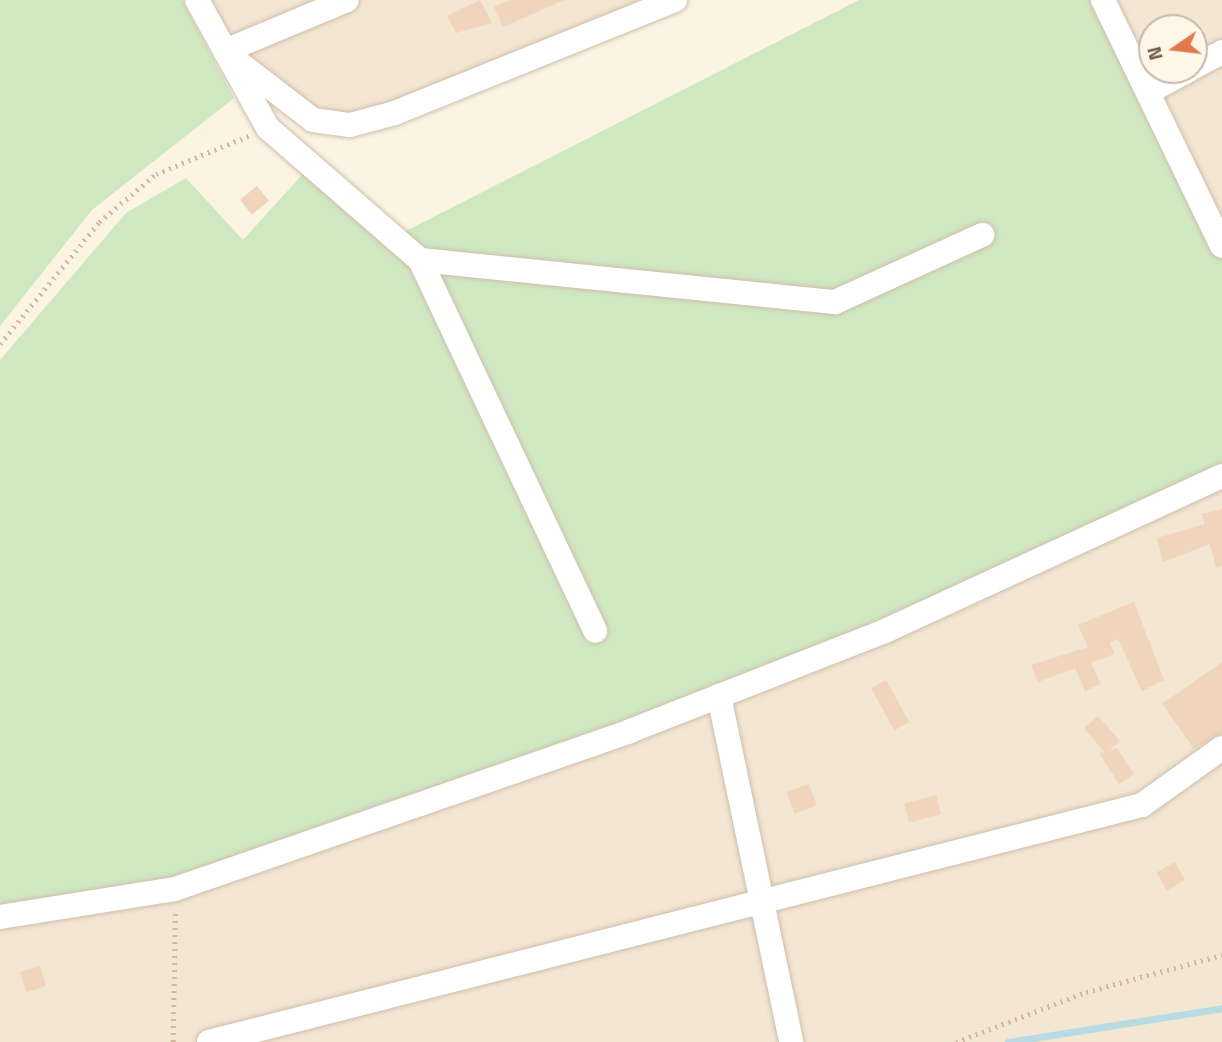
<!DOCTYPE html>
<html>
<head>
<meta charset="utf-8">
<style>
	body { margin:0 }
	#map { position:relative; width:1222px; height:1042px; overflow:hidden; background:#fbf4e3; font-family:"Titillium Web",sans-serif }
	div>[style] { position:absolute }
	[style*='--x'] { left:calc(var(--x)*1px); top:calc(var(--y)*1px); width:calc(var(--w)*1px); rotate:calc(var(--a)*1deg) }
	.residential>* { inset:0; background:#f3e6d2 }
	.green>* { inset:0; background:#cfe8c2 }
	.stream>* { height:7px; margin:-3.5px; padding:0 3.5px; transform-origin:3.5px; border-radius:3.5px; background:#b8dbe4 }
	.building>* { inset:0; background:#f0d4bc; transform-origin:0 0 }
	.path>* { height:4.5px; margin-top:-2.25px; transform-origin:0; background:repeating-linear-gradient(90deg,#d4b79f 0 2px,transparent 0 7px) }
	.roads { filter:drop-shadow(0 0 2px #cebead) drop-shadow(0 0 2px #cebead) }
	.minor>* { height:24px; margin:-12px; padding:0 12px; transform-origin:12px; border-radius:12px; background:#fff }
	span { translate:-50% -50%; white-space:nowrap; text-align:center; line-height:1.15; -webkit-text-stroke:7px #fef7e9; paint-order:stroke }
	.north { position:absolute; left:1138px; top:14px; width:70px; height:70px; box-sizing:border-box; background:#fef7e9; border:2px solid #c6b9a9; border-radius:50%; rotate:256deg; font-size:19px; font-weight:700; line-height:28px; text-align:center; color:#725b4a }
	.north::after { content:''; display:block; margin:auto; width:24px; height:32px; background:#e2784c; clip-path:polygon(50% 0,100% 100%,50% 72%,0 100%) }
</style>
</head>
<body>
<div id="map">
	<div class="residential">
		<div style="clip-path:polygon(197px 0,675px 0,350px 125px,287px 104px)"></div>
		<div style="clip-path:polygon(evenodd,1103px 0,1222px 0,1222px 246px,1103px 0,1152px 28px,1194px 28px,1194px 70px,1152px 70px,1152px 28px)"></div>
		<div style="clip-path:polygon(1222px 476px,1222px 1042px,0 1042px,0 915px)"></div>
	</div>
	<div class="green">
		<div style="clip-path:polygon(0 0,182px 0,234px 98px,92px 210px,0 326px)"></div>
		<div style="clip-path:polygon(859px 0,1102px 0,1222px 246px,1222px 476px,885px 631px,175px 889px,0 917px,0 360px,126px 213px,186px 178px,243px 240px,309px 167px,398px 235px)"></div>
	</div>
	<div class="stream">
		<div style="--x:1008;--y:1042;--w:217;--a:-9"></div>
	</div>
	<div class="building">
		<div style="clip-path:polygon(480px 0,492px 23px,456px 33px,447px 16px)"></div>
		<div style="clip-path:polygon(510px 0,564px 0,503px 27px,494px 7px)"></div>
		<div style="left:257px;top:186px;width:19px;height:22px;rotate:51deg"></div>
		<div style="clip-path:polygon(1222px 509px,1222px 566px,1216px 567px,1210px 544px,1163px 562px,1157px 538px,1205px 524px,1202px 514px)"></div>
		<div style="clip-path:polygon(1134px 602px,1164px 680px,1142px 691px,1118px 639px,1110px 642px,1114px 654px,1091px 663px,1101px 684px,1085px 691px,1075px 668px,1038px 682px,1031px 665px,1088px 647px,1078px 625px)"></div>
		<div style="clip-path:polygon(1222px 662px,1222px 733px,1194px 749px,1162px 704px)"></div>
		<div style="left:886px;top:680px;width:48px;height:17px;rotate:61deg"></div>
		<div style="clip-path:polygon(1098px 716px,1120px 741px,1109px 750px,1117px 748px,1134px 774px,1119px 784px,1099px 753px,1104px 752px,1084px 728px)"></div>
		<div style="left:809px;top:784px;width:23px;height:24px;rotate:70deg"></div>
		<div style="left:936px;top:795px;width:20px;height:33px;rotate:75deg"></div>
		<div style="left:1175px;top:862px;width:21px;height:21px;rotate:61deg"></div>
		<div style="left:40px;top:966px;width:21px;height:21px;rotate:73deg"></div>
	</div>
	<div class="path">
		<div style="--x:0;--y:344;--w:157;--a:-50.9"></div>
		<div style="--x:99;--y:222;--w:75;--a:-40.1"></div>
		<div style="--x:156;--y:174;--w:100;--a:-22.4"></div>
		<div style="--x:173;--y:1042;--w:132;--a:-89.1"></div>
		<div style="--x:956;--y:1042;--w:139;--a:-21"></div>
		<div style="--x:1086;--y:992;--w:141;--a:-15.2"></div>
	</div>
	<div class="roads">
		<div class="minor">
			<div style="--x:197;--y:0;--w:146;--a:61"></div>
			<div style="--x:268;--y:128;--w:201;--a:41"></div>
			<div style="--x:420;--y:260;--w:410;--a:64.7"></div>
			<div style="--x:1103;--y:0;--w:273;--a:64.2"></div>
			<div style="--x:225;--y:51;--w:132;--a:-22.7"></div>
			<div style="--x:239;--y:63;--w:93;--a:37.6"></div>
			<div style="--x:313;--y:120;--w:37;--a:8"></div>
			<div style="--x:350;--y:125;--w:47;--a:-14.9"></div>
			<div style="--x:395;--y:113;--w:302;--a:-22"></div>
			<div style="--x:1194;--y:67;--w:32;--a:-28"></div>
			<div style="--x:1150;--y:91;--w:44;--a:-28.3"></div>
			<div style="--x:420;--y:260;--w:417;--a:5.8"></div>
			<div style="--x:835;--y:302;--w:162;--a:-24.5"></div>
			<div style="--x:719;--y:696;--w:353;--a:78.2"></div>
			<div style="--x:0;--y:917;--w:177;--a:-9.1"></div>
			<div style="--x:175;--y:889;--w:482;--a:-19.1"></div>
			<div style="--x:630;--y:731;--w:274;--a:-21.4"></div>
			<div style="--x:885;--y:631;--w:371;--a:-24.7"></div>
			<div style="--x:209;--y:1042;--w:963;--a:-14.25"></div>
			<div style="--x:1142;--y:805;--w:98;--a:-35.5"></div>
		</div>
	</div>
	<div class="north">N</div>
</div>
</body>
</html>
